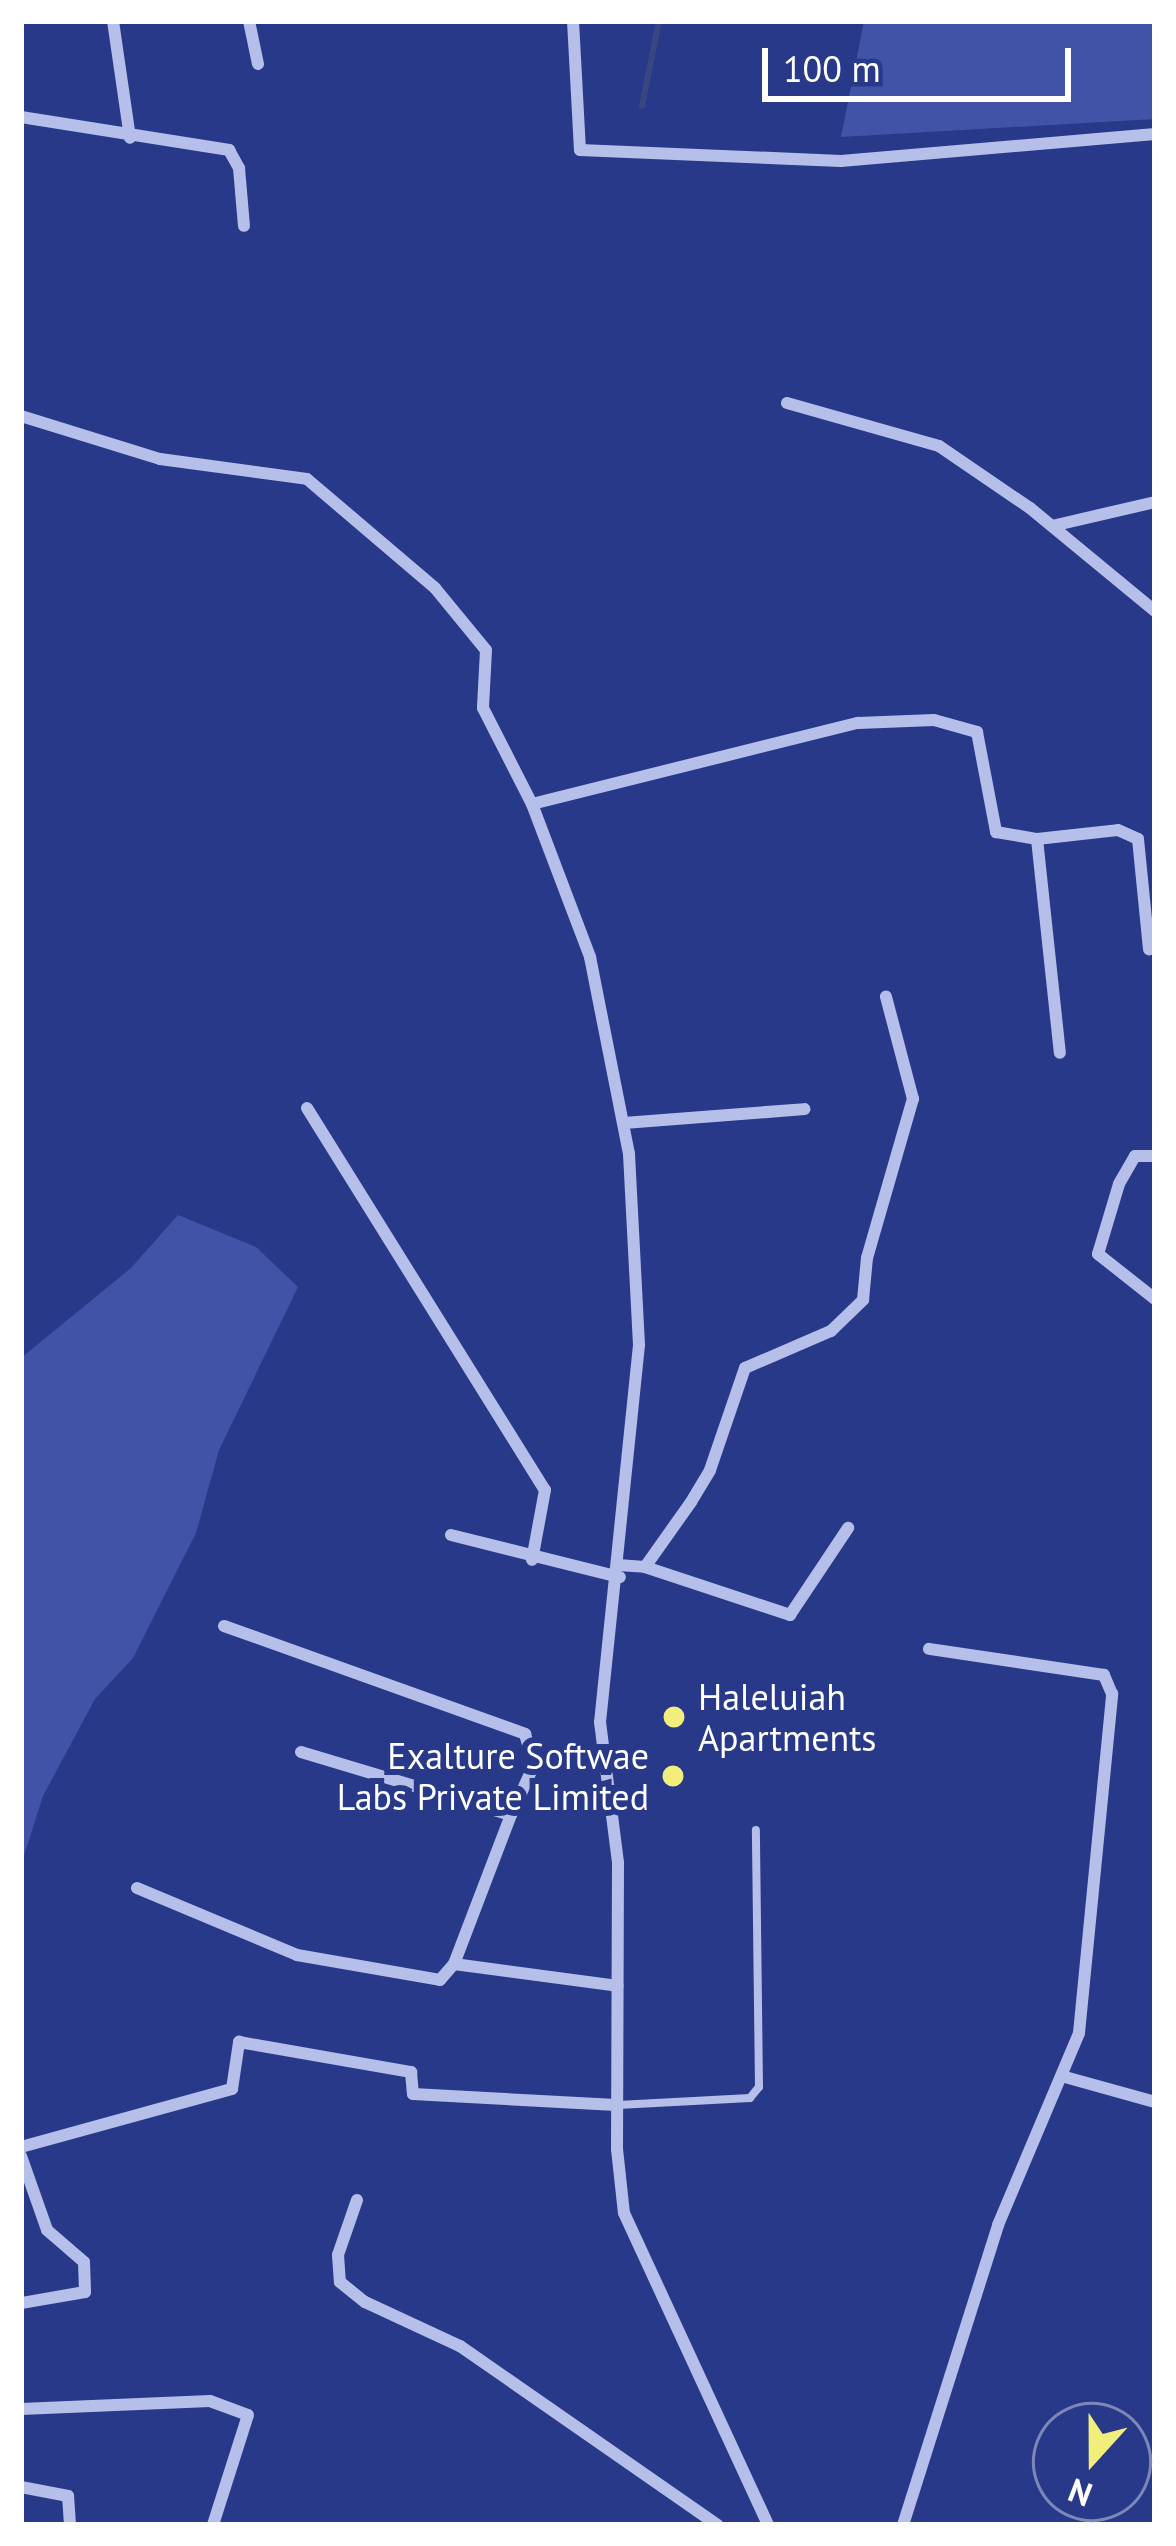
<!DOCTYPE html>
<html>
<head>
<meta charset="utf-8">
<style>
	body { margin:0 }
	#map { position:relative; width:1176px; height:2546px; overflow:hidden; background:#283989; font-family:"PT Sans",sans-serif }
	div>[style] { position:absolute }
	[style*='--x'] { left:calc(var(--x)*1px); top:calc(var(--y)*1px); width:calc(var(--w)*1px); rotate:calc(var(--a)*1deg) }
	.green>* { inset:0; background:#4053a7 }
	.stream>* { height:6px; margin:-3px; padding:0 3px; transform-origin:3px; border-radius:3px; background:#3a4682 }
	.service>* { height:8px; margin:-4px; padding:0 4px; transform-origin:4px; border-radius:4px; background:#b5bfe9 }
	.minor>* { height:12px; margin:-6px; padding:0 6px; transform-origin:6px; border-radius:6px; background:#b5bfe9 }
	.dots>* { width:33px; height:33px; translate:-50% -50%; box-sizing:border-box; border:6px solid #283989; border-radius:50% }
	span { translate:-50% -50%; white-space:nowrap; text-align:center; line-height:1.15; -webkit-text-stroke:12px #283989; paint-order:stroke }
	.poi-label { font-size:36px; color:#fff }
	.left { translate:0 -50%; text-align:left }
	.right { translate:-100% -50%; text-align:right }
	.frame { position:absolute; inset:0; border:24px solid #fff; pointer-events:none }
	.north { position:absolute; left:1032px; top:2402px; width:120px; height:120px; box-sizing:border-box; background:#283989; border:3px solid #7e88b8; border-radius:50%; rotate:201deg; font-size:33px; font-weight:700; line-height:48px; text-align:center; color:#fff }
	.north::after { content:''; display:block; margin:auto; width:42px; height:54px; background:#f1ee7b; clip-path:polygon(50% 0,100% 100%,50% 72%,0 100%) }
	.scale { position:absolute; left:762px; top:48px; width:309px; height:54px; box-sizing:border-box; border:6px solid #fff; border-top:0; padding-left:15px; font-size:36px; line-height:42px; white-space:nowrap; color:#fff; -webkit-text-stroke:9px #283989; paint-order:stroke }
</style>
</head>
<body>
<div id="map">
	<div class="green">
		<div style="clip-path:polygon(864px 21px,1155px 21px,1155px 119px,841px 137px)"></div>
		<div style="clip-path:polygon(178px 1215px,256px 1247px,298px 1287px,219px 1450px,196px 1533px,133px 1658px,95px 1699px,43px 1796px,21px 1865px,21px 1358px,131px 1268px)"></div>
	</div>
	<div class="stream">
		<div style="--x:642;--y:106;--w:87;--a:-78.7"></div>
	</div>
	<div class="service">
		<div style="--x:618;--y:2105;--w:132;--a:-3"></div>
		<div style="--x:750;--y:2098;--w:14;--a:-51"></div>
		<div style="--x:759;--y:2087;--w:257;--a:-90.7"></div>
	</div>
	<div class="minor">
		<div style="--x:113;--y:21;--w:118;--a:81.7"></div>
		<div style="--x:249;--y:21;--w:44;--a:78.2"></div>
		<div style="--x:573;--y:21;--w:129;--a:86.9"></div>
		<div style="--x:580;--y:150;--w:261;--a:2.4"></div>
		<div style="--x:841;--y:161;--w:315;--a:-4.9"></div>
		<div style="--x:21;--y:117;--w:211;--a:9"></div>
		<div style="--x:229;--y:150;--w:21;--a:61"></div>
		<div style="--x:239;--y:168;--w:58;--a:85.1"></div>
		<div style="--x:787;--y:403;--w:158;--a:15.8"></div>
		<div style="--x:939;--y:446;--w:110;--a:34.3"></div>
		<div style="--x:1030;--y:508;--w:162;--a:39.5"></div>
		<div style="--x:21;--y:416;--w:145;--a:17.2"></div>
		<div style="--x:160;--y:459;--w:148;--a:7.7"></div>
		<div style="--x:307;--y:479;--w:168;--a:40.4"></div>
		<div style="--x:435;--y:588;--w:80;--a:50.6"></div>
		<div style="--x:486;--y:650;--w:58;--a:93"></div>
		<div style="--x:483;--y:708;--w:108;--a:63"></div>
		<div style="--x:532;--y:804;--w:164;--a:69.2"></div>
		<div style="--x:590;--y:957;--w:201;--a:78.8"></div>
		<div style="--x:629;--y:1154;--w:191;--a:87"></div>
		<div style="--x:639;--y:1345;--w:379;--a:95.9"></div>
		<div style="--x:600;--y:1722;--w:142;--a:82.7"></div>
		<div style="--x:618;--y:1863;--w:286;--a:90.2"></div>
		<div style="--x:617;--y:2149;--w:64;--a:83.8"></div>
		<div style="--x:624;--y:2213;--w:344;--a:65.2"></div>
		<div style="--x:1052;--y:526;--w:106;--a:-13.1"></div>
		<div style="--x:532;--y:804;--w:336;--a:-14"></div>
		<div style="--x:858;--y:723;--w:76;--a:-2.3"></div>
		<div style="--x:934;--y:720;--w:45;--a:15.6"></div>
		<div style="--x:977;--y:732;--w:102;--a:79.2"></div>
		<div style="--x:996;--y:832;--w:42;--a:9.7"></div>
		<div style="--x:1037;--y:839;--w:81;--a:-6.3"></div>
		<div style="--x:1118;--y:830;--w:22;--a:24"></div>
		<div style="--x:1138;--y:839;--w:111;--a:84.3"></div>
		<div style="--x:1037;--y:839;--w:215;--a:83.9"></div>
		<div style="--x:307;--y:1108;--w:450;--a:58.1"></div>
		<div style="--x:545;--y:1490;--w:71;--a:100.5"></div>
		<div style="--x:624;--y:1123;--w:181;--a:-4.4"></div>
		<div style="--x:1155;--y:1156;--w:20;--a:180"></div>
		<div style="--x:1135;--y:1156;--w:32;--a:120"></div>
		<div style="--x:1119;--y:1184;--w:73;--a:106.7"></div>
		<div style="--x:1098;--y:1254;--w:73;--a:38.3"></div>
		<div style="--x:451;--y:1535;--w:174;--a:14"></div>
		<div style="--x:618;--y:1565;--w:27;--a:4"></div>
		<div style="--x:645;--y:1567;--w:80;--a:-54.7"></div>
		<div style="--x:691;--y:1502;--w:37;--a:-59"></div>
		<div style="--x:710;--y:1470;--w:108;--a:-71.1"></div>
		<div style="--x:745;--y:1368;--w:94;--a:-23.3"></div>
		<div style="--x:831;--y:1331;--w:45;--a:-44.1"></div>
		<div style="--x:863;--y:1300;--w:42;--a:-84.6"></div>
		<div style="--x:867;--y:1258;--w:166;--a:-73.9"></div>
		<div style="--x:913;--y:1099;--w:106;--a:-104.8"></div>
		<div style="--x:645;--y:1567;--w:153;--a:18.3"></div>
		<div style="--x:790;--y:1615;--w:105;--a:-56.3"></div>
		<div style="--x:224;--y:1626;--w:320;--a:19.7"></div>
		<div style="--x:525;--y:1734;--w:32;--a:74"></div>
		<div style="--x:301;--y:1752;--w:219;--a:16.7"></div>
		<div style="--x:511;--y:1815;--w:55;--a:-65.3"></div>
		<div style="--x:534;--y:1765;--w:70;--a:-1.6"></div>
		<div style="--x:137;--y:1888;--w:173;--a:22.7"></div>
		<div style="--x:297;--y:1955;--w:145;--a:9.9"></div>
		<div style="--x:440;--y:1980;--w:21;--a:-49"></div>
		<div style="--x:454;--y:1964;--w:165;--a:7.6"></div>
		<div style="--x:454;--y:1964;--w:160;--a:-69.1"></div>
		<div style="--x:1065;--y:2077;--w:93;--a:15.5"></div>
		<div style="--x:21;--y:2147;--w:219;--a:-15.4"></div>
		<div style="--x:232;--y:2089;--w:48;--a:-81.5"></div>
		<div style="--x:239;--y:2042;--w:175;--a:9.9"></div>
		<div style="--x:411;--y:2072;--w:22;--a:85"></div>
		<div style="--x:413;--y:2094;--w:203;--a:3.1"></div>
		<div style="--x:21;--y:2156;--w:78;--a:70.6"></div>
		<div style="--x:47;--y:2230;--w:49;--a:40.9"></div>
		<div style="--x:84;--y:2262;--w:30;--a:88"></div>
		<div style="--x:85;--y:2292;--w:65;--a:170.2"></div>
		<div style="--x:357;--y:2200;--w:58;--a:109.1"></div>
		<div style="--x:338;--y:2255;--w:27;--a:86"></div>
		<div style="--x:340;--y:2282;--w:32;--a:39"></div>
		<div style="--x:365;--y:2302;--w:105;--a:24.9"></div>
		<div style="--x:460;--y:2346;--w:314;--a:34.8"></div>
		<div style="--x:21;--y:2409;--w:189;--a:-2.4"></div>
		<div style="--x:210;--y:2401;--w:40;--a:20.2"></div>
		<div style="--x:248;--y:2415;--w:115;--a:107.7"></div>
		<div style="--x:21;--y:2487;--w:48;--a:10.8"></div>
		<div style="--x:68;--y:2496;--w:29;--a:86"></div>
		<div style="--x:903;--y:2525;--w:315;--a:-72.4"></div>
		<div style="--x:998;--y:2225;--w:208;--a:-67.1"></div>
		<div style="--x:1079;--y:2033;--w:341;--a:-84.4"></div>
		<div style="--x:1112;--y:1694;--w:21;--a:-113"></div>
		<div style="--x:1104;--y:1675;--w:177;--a:-171.5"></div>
	</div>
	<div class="dots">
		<div style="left:674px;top:1717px;background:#f1ee7b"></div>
		<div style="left:673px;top:1776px;background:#f1ee7b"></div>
	</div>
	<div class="poi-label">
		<span class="left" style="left:698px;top:1717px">Haleluiah<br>Apartments</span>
		<span class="right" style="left:649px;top:1776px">Exalture Softwae<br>Labs Private Limited</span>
	</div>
	<div class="frame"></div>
	<div class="north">N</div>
	<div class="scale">100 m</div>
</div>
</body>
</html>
